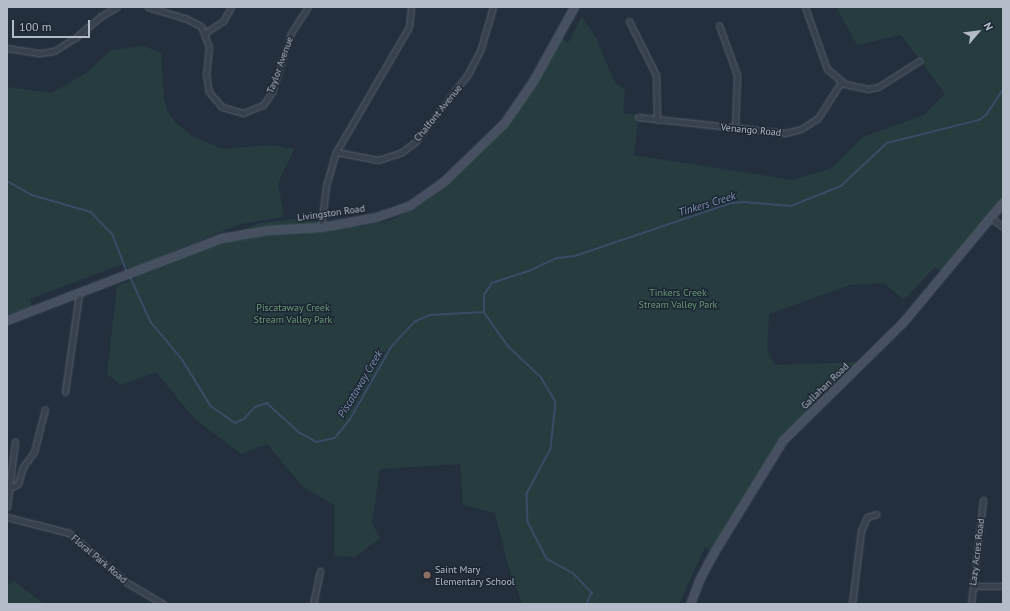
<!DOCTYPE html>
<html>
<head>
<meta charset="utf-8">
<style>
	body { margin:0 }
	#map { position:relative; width:1010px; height:611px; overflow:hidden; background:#242f3e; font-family:"PT Sans",sans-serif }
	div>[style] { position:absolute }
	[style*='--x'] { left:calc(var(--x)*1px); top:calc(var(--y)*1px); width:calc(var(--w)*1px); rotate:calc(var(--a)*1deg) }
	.green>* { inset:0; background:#263c3f }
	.stream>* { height:1.5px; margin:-0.75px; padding:0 0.75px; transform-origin:0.75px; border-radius:0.75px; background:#394c67 }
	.roads { filter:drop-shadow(0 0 1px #565f6c) drop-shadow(0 0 1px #565f6c) }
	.street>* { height:5px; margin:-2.5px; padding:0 2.5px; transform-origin:2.5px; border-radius:2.5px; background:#38414e }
	.secondary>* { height:7px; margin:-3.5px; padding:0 3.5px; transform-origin:3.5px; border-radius:3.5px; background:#465061 }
	.dots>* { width:11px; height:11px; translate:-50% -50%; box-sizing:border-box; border:2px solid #1d2633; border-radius:50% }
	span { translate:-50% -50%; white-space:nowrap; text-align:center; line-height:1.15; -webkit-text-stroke:3px #1d2633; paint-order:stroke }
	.street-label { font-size:10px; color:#b4bcc9 }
	.park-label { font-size:10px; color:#6b9a76 }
	.poi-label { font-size:10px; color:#b4bcc9 }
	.left { translate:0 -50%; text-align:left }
	.water-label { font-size:11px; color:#7c92b1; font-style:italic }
	.frame { position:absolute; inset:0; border:8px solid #b4bcc9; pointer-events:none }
	.north { position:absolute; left:958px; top:12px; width:40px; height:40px; -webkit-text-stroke:3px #1d2633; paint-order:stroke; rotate:62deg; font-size:11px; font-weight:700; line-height:16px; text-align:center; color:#b4bcc9 }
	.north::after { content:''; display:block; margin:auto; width:14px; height:18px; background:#b4bcc9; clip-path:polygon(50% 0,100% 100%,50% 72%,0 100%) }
	.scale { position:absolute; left:12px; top:20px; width:78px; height:18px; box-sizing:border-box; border:2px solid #b4bcc9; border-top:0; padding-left:5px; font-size:12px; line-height:14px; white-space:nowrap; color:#b4bcc9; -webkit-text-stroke:3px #1d2633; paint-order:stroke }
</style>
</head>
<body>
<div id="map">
	<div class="green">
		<div style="clip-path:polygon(836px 7px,1003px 7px,1003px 200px,942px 273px,935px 267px,904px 300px,884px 283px,850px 285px,769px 314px,767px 350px,775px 365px,861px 362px,777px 443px,711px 551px,705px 547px,679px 604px,522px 604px,508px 565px,495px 513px,463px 505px,460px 464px,380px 469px,372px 523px,380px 538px,355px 557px,334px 556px,335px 505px,303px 487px,267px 444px,241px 454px,194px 418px,156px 372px,121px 385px,107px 374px,117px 286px,135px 280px,135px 273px,259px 223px,293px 219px,362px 226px,388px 221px,413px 210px,439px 191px,486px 144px,561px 37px,568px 43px,582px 16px,596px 38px,615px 83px,625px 90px,623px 113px,639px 115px,634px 155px,792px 180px,832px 168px,863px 137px,924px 115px,945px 94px,901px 35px,857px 45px)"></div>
		<div style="clip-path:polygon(144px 46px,161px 53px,164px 97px,167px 110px,174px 121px,192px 136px,222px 149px,271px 145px,294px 149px,278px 183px,284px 217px,240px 224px,129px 270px,125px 263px,30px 299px,32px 307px,7px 315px,7px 87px,52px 93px,86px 73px,111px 50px)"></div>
		<div style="clip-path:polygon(14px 581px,44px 604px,7px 604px,7px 586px)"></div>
	</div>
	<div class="stream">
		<div style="--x:7;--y:181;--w:29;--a:29"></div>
		<div style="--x:32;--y:195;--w:61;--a:16.1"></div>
		<div style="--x:91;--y:212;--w:32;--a:46"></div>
		<div style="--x:113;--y:235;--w:39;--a:69"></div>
		<div style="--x:130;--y:276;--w:51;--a:65.5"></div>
		<div style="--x:151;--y:322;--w:48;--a:50"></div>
		<div style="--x:182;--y:359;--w:55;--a:58.3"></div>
		<div style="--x:211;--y:406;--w:29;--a:35"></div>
		<div style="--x:235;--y:423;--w:10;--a:-24"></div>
		<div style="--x:244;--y:419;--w:16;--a:-47"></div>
		<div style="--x:255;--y:407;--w:13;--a:-18"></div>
		<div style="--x:267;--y:403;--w:45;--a:42.3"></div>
		<div style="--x:300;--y:433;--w:19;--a:28"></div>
		<div style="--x:317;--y:442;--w:18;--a:-13"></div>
		<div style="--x:335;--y:438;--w:22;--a:-51"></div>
		<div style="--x:349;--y:421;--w:86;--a:-60.2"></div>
		<div style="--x:392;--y:346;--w:33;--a:-47"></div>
		<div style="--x:414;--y:322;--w:17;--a:-24"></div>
		<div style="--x:430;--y:315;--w:54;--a:-3.2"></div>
		<div style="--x:484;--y:312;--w:17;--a:-90"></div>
		<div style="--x:484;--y:295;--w:14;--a:-56"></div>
		<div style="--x:492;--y:283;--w:39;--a:-18"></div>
		<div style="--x:529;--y:271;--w:31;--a:-25"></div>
		<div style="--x:557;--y:258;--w:18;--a:-6"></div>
		<div style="--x:575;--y:256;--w:166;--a:-18.7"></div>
		<div style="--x:732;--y:203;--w:12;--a:-5"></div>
		<div style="--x:744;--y:202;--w:47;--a:4.9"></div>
		<div style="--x:791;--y:206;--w:54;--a:-21.8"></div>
		<div style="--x:841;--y:186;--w:63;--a:-43.1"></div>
		<div style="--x:887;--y:143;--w:95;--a:-14"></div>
		<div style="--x:979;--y:120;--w:9;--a:-36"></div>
		<div style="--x:986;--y:115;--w:30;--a:-56"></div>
		<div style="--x:484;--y:312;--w:43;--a:54.5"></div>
		<div style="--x:509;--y:347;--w:44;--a:43.2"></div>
		<div style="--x:541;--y:377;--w:29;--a:59"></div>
		<div style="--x:556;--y:402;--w:47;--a:96.1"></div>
		<div style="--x:551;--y:449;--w:51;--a:118.1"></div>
		<div style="--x:527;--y:494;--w:28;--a:88"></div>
		<div style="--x:528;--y:522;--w:42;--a:62.8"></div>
		<div style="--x:547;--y:559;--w:30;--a:28"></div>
		<div style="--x:573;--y:573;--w:28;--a:46"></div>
		<div style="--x:592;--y:593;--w:12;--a:114"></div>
	</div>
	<div class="roads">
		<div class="street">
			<div style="--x:148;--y:7;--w:39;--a:17"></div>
			<div style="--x:185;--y:18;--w:18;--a:27"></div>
			<div style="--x:201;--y:26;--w:22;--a:69"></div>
			<div style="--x:209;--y:47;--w:27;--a:96"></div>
			<div style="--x:206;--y:74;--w:18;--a:81"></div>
			<div style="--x:209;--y:92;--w:20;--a:49"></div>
			<div style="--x:222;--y:107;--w:22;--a:16"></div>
			<div style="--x:243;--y:113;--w:22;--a:-22"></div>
			<div style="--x:263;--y:105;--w:16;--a:-55"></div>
			<div style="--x:272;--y:92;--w:62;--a:-72.1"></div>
			<div style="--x:291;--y:33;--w:31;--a:-57"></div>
			<div style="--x:805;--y:7;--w:66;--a:70.5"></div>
			<div style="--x:827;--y:69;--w:23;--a:40"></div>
			<div style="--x:845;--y:84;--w:24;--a:12"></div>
			<div style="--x:868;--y:89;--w:10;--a:-11"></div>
			<div style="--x:878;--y:87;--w:49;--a:-32.4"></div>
			<div style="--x:629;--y:21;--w:60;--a:63.4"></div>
			<div style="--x:656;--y:75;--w:45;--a:88.7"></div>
			<div style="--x:719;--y:25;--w:53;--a:70.2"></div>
			<div style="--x:737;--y:75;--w:54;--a:92.1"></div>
			<div style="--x:205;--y:33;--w:22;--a:-34"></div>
			<div style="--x:223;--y:21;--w:16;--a:-60"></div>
			<div style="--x:7;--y:48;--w:33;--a:9"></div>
			<div style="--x:40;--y:53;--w:14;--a:-8"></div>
			<div style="--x:54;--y:51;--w:25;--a:-32"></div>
			<div style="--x:75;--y:38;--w:34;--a:-40"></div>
			<div style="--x:101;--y:16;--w:18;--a:-29"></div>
			<div style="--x:638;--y:117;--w:148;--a:6.2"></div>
			<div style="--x:785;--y:133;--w:16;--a:-14"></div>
			<div style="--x:801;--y:129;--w:20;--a:-33"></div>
			<div style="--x:818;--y:118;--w:43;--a:-57.4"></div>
			<div style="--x:336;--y:152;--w:43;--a:10.8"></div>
			<div style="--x:378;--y:160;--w:25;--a:-18"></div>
			<div style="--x:402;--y:152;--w:18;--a:-38"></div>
			<div style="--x:416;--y:141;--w:85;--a:-52.2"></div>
			<div style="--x:468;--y:74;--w:29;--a:-63"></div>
			<div style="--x:481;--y:48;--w:43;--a:-73.7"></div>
			<div style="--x:991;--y:218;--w:15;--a:37"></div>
			<div style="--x:321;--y:227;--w:41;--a:-83"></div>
			<div style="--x:326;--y:186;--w:35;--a:-74"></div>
			<div style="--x:336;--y:152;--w:145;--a:-59.7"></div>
			<div style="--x:409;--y:27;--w:20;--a:-84"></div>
			<div style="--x:65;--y:392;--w:99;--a:-81.9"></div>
			<div style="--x:10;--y:488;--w:9;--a:-27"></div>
			<div style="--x:18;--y:484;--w:18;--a:-74"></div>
			<div style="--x:23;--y:467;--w:19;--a:-54"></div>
			<div style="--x:34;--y:452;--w:44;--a:-75.7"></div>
			<div style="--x:7;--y:507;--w:66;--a:-83.1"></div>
			<div style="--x:7;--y:517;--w:64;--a:14.5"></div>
			<div style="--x:69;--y:533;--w:75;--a:40.7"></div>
			<div style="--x:126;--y:582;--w:43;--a:30.7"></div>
			<div style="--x:973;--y:586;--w:30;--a:0"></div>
			<div style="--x:313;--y:604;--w:34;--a:-78"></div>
			<div style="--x:852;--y:604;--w:74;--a:-83"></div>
			<div style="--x:861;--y:531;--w:15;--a:-67"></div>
			<div style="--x:867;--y:517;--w:10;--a:-17"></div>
			<div style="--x:971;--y:604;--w:105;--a:-83.4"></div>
		</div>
		<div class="secondary">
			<div style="--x:7;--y:320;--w:229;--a:-21"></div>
			<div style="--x:221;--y:238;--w:48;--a:-9.7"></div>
			<div style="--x:268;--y:230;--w:53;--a:-3.2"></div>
			<div style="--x:321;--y:227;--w:56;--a:-10.3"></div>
			<div style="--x:376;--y:217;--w:36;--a:-19"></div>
			<div style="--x:410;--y:205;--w:42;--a:-35.2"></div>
			<div style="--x:444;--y:181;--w:83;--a:-44"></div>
			<div style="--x:504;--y:123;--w:51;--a:-55.4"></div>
			<div style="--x:533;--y:81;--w:85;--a:-61"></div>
			<div style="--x:690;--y:604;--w:26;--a:-69"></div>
			<div style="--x:699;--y:580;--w:32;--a:-62"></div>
			<div style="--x:714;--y:552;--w:132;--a:-58.4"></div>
			<div style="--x:783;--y:440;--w:168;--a:-44.5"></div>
			<div style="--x:903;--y:322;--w:156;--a:-50.2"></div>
		</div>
	</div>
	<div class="dots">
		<div style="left:427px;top:575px;background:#8d6e63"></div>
	</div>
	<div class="street-label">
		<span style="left:280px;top:65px;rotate:-70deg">Taylor Avenue</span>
		<span style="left:438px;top:113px;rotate:-51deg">Chalfont Avenue</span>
		<span style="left:751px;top:130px;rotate:5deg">Venango Road</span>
		<span style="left:331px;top:213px;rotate:-8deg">Livingston Road</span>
		<span style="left:825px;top:386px;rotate:-44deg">Gallahan Road</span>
		<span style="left:977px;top:552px;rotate:-83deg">Lazy Acres Road</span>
		<span style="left:99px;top:559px;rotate:40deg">Floral Park Road</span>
	</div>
	<div class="park-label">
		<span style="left:678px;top:298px">Tinkers Creek<br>Stream Valley Park</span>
		<span style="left:293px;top:313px">Piscataway Creek<br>Stream Valley Park</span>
	</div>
	<div class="poi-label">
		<span class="left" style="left:435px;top:575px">Saint Mary<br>Elementary School</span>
	</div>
	<div class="water-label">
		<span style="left:707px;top:204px;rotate:-17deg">Tinkers Creek</span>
		<span style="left:360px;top:384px;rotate:-59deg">Piscataway Creek</span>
	</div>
	<div class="frame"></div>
	<div class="north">N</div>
	<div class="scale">100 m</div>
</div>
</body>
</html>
